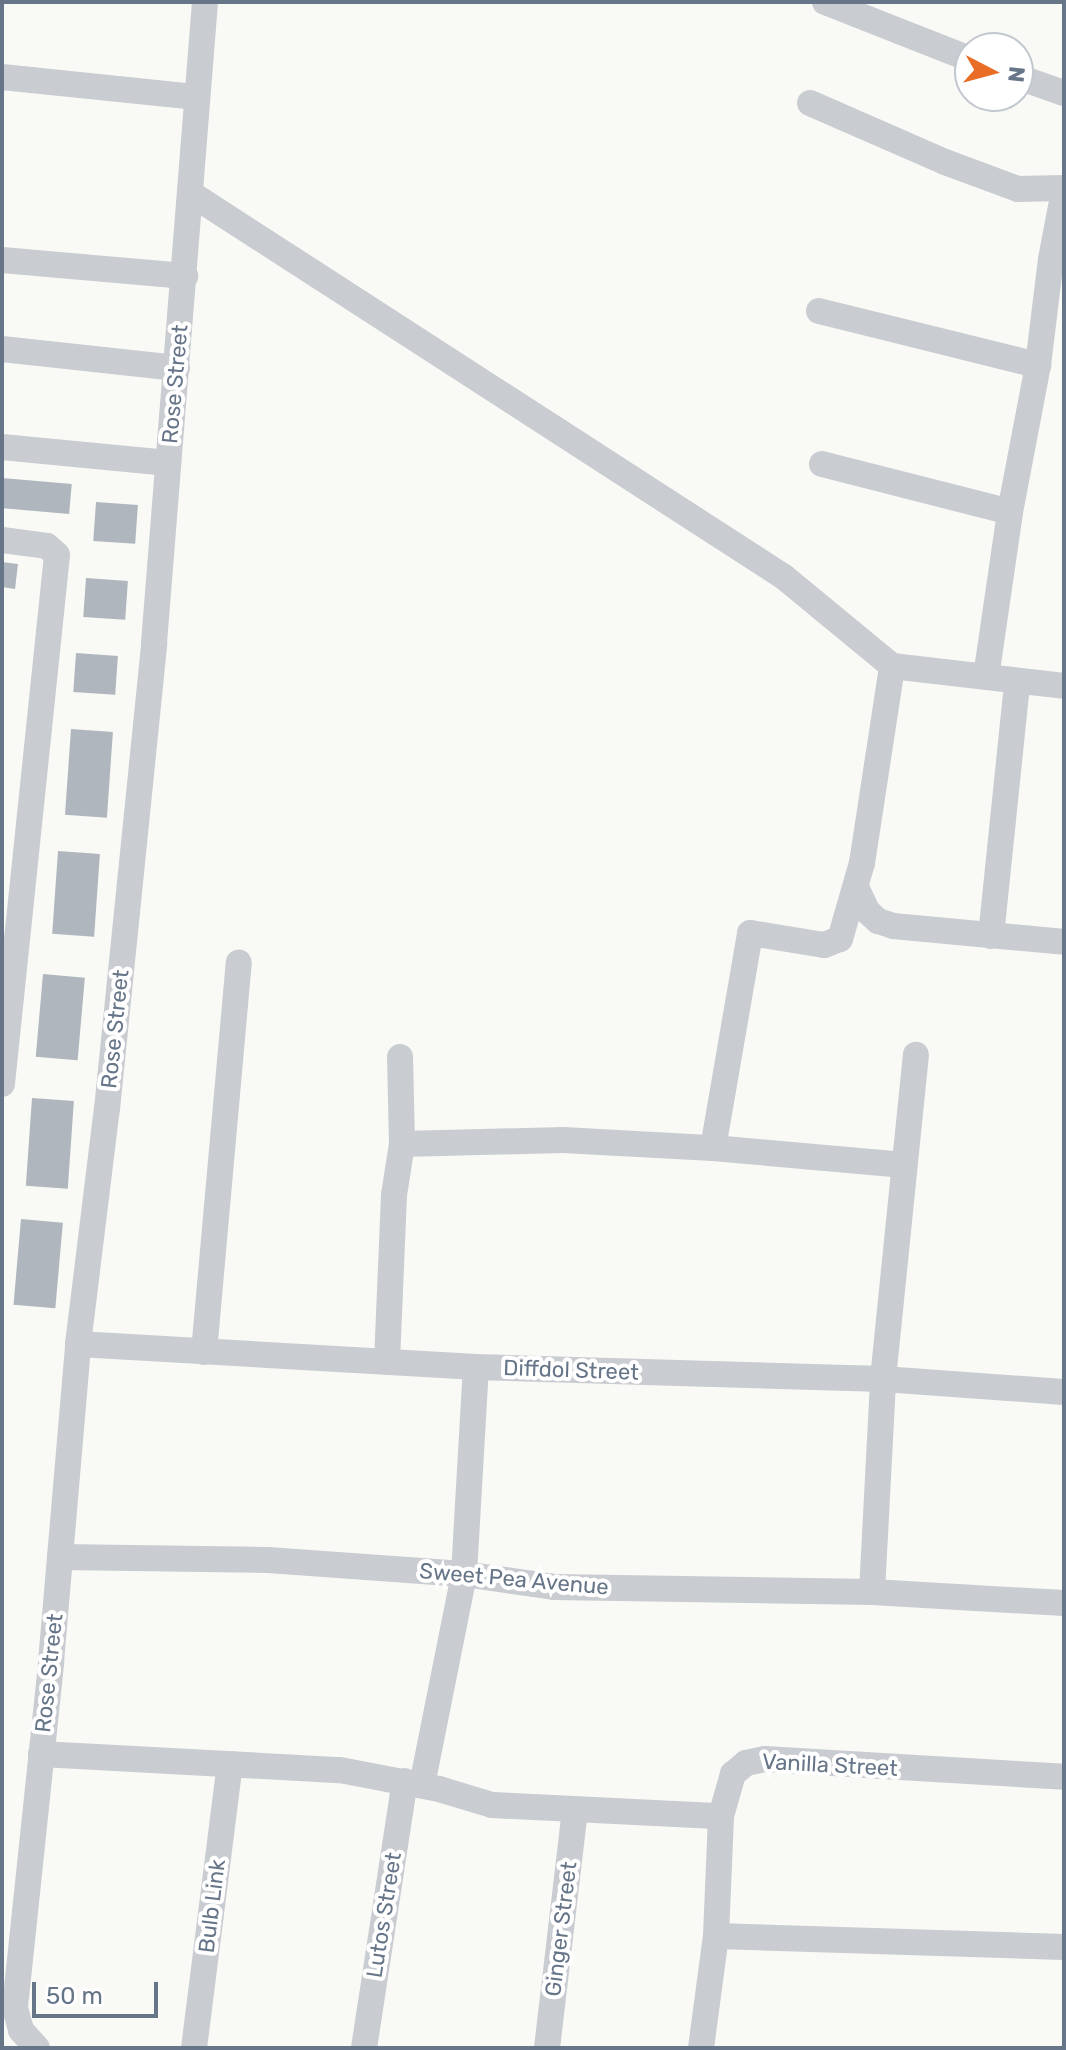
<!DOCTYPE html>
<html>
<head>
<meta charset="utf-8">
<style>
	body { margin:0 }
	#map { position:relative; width:1066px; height:2050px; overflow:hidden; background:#f9f9f6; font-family:Rubik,sans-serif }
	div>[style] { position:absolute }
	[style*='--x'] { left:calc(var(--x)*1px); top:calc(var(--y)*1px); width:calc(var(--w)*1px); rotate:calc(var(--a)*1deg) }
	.building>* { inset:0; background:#afb6bd; transform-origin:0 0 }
	.minor>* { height:26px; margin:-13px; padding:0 13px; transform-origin:13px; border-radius:13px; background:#c9ccd0 }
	span { translate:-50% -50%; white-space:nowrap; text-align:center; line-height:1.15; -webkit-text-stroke:8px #fff; paint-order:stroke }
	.street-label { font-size:22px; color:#677588 }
	.frame { position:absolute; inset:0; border:4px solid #677588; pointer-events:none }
	.north { position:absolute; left:954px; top:32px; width:80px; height:80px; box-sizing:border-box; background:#fff; border:2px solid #c2c8cf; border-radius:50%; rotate:96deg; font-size:22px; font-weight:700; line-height:32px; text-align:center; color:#677588 }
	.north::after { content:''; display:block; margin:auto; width:28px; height:36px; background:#e96d27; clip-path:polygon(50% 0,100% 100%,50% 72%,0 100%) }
	.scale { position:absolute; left:32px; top:1982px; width:126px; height:36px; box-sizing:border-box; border:4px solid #677588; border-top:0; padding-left:10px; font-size:24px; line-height:28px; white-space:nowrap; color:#677588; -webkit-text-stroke:6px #fff; paint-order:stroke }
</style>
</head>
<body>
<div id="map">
	<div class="building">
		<div style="left:2px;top:478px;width:70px;height:30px;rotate:5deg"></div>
		<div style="left:96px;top:502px;width:42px;height:39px;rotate:4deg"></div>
		<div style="clip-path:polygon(2px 562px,18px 564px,15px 589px,2px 587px)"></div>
		<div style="left:86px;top:578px;width:42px;height:39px;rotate:4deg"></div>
		<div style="left:76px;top:653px;width:42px;height:39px;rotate:4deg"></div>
		<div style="left:71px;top:729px;width:42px;height:86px;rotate:4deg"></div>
		<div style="left:58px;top:851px;width:42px;height:83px;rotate:4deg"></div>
		<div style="left:43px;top:974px;width:42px;height:83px;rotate:5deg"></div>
		<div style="left:32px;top:1098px;width:42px;height:88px;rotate:4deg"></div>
		<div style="left:21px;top:1219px;width:42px;height:86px;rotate:5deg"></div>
	</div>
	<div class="minor">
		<div style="--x:825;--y:2;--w:156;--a:21.5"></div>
		<div style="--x:2;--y:77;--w:196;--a:5.9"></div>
		<div style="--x:1018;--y:77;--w:49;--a:19.2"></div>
		<div style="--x:810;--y:103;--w:147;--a:23.6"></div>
		<div style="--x:945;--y:162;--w:78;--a:20.3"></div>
		<div style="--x:1018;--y:189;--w:46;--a:-1.2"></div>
		<div style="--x:190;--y:193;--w:707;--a:32.88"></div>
		<div style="--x:784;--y:577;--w:140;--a:39.5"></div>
		<div style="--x:892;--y:666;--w:173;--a:6.6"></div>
		<div style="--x:2;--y:260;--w:184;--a:5"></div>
		<div style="--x:819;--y:311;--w:226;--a:13.9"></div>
		<div style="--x:2;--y:349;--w:176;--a:6.2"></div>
		<div style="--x:2;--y:447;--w:167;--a:5.5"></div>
		<div style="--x:822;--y:464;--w:194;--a:14.3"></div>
		<div style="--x:2;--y:540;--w:45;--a:7.6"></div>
		<div style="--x:47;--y:546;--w:13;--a:42"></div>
		<div style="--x:57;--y:555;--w:532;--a:95.94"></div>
		<div style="--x:986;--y:677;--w:167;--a:-81.7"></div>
		<div style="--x:1010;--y:512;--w:150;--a:-79.2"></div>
		<div style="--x:1038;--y:365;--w:107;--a:-83"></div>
		<div style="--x:1051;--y:259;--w:69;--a:-79.2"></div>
		<div style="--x:856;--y:887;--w:26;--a:65"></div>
		<div style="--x:867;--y:911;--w:15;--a:42"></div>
		<div style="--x:878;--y:921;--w:16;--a:18"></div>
		<div style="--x:893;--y:926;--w:172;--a:5.3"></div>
		<div style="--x:991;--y:936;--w:254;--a:-84.1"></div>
		<div style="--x:402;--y:1144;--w:161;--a:-1.4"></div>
		<div style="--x:563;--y:1140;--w:150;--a:3.1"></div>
		<div style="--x:713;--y:1148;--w:192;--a:5.1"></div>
		<div style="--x:713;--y:1148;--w:218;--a:-80.2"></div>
		<div style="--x:750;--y:933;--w:75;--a:9.2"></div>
		<div style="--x:824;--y:945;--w:17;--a:-21"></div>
		<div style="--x:840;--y:939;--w:79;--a:-73.9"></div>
		<div style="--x:862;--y:863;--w:199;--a:-81.3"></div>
		<div style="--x:78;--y:1344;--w:399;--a:3.3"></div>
		<div style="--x:476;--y:1367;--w:407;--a:1.7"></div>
		<div style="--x:883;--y:1379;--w:181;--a:4.1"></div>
		<div style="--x:204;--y:1352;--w:391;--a:-84.9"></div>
		<div style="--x:387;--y:1362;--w:167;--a:-87.6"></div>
		<div style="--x:394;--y:1195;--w:52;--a:-81.1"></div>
		<div style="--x:402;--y:1144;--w:87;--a:-91.3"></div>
		<div style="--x:60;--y:1557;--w:208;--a:0.8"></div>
		<div style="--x:268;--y:1560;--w:196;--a:4.1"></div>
		<div style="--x:464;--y:1574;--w:91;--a:8.2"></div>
		<div style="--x:554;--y:1587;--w:318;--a:0.9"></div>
		<div style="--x:872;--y:1592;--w:192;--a:3.3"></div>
		<div style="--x:872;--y:1592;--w:213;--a:-87"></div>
		<div style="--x:883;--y:1379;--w:326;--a:-84.2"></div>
		<div style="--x:41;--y:1754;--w:299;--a:3.1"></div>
		<div style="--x:340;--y:1770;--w:101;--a:10.9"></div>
		<div style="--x:439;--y:1789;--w:55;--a:16.8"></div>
		<div style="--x:492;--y:1805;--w:229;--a:2.8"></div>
		<div style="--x:422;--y:1785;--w:215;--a:-78.7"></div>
		<div style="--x:464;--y:1574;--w:207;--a:-86.7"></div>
		<div style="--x:716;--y:1936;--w:348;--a:1.8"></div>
		<div style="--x:37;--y:2048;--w:24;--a:-132"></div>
		<div style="--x:21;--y:2030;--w:24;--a:-105"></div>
		<div style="--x:15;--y:2007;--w:347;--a:-84"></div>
		<div style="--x:51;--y:1662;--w:319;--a:-85.1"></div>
		<div style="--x:78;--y:1344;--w:237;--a:-83"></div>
		<div style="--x:107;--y:1109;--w:468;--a:-84.2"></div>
		<div style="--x:154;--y:643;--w:643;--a:-85.45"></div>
		<div style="--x:194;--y:2048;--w:286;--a:-82.8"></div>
		<div style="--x:364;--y:2048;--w:270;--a:-81.3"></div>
		<div style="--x:547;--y:2048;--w:239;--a:-83.3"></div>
		<div style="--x:701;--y:2048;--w:113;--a:-82.4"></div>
		<div style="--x:716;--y:1936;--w:120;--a:-87.6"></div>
		<div style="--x:721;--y:1816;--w:44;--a:-74.1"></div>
		<div style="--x:733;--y:1774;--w:17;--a:-40"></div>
		<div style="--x:746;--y:1763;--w:19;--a:-12"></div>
		<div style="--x:765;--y:1759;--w:300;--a:3.4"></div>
	</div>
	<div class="street-label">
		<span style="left:175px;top:384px;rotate:-85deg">Rose Street</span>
		<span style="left:115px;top:1029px;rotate:-84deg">Rose Street</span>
		<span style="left:571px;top:1370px;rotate:2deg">Diffdol Street</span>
		<span style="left:514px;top:1579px;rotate:5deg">Sweet Pea Avenue</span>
		<span style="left:49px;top:1673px;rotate:-84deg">Rose Street</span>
		<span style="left:830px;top:1765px;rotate:3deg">Vanilla Street</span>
		<span style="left:212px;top:1906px;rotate:-83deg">Bulb Link</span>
		<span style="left:384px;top:1915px;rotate:-81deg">Lutos Street</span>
		<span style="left:561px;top:1929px;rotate:-83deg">Ginger Street</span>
	</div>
	<div class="frame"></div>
	<div class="north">N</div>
	<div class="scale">50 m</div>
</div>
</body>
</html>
